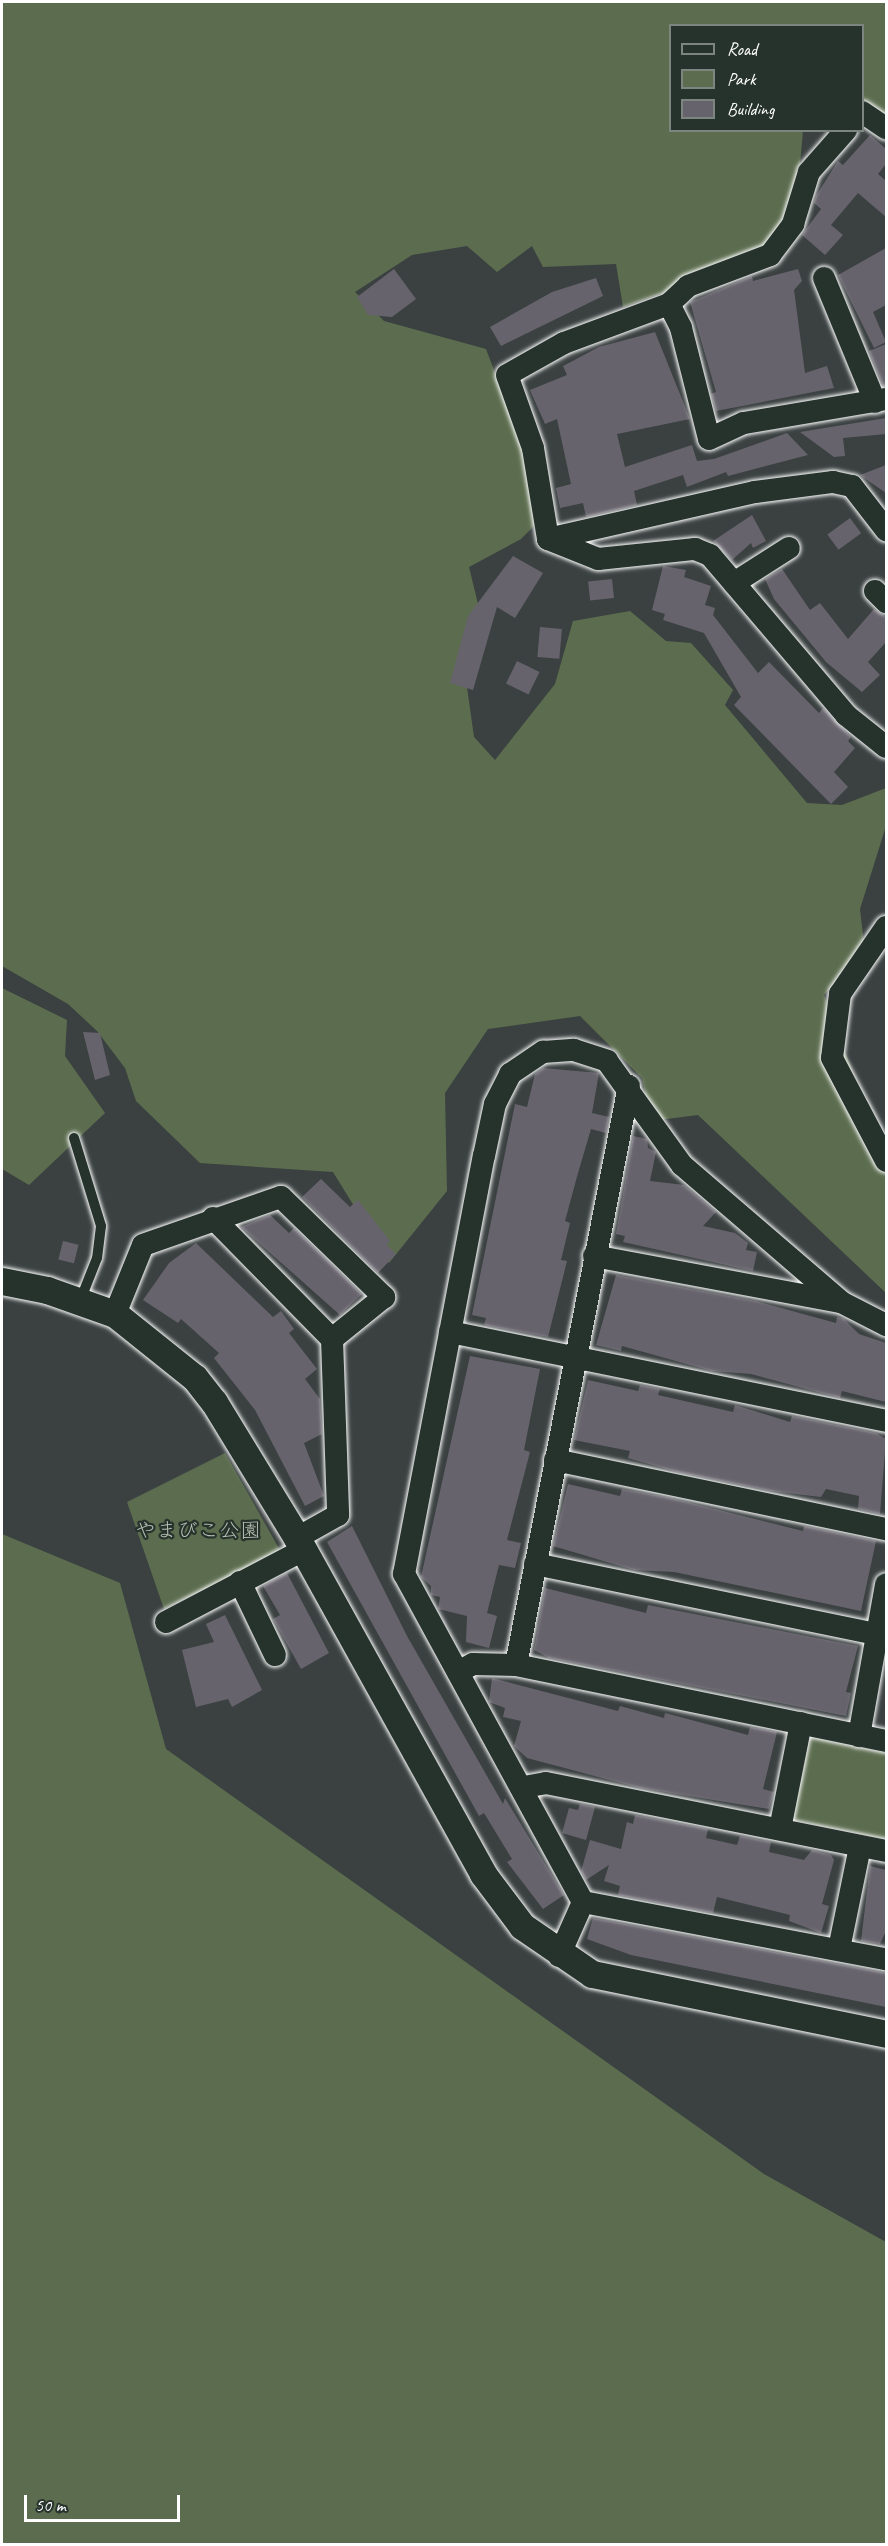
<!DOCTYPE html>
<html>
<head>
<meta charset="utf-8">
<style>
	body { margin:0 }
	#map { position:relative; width:888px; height:2546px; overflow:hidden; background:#3a4140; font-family:Caveat,"Klee One",sans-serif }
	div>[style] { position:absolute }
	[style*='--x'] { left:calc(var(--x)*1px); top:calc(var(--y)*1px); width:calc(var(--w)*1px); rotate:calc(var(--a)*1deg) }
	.green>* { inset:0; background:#5c6d4f }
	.building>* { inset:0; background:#67636d; transform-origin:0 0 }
	.roads { filter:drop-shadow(0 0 2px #fff) drop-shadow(0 0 2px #fff) }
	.service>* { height:10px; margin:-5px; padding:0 5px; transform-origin:5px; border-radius:5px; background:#26332d }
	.minor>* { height:22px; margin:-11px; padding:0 11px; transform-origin:11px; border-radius:11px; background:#26332d }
	.tertiary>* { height:27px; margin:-13.5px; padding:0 13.5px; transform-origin:13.5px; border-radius:13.5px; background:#26332d }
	span { translate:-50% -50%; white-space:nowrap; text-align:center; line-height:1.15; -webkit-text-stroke:4.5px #26332d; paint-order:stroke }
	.park-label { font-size:21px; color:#b6bdb0 }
	.frame { position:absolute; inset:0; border:3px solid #fff; pointer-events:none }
	.legend { position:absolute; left:669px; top:24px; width:195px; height:108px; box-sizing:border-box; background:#26332d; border:2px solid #7d8581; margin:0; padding:8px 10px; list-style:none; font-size:18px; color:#fff }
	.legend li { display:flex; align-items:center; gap:12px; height:30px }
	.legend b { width:30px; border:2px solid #7d8581 }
	.scale { position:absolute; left:24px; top:2495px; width:156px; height:27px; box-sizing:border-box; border:3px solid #fff; border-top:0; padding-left:8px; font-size:18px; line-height:21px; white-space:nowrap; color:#fff; -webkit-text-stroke:4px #26332d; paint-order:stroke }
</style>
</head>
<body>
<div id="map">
	<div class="green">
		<div style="clip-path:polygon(2px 2px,886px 2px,886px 124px,863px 107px,862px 26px,670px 26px,670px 130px,803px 131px,795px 218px,744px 264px,623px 307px,616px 264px,543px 267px,532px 246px,497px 272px,467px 246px,412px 255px,355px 292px,384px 321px,486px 349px,538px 486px,546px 514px,521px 539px,469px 567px,479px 608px,465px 673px,474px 737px,495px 760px,555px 684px,573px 621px,630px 611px,666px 641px,691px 643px,733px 690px,725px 705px,807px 803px,842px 805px,886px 788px,886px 826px,860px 909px,865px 952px,824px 995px,886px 1161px,886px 1293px,698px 1115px,651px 1121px,642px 1078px,580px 1016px,488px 1029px,445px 1093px,447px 1191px,389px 1263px,333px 1172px,200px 1163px,136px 1101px,125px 1068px,97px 1031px,68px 1004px,2px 966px)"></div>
		<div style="clip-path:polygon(2px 988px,67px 1020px,65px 1056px,105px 1113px,29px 1185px,2px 1169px)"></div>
		<div style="clip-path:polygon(225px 1453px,281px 1552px,164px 1609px,127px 1502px)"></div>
		<div style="clip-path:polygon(2px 1534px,120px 1583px,166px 1749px,764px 2174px,886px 2242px,886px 2544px,2px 2544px)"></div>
		<div style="clip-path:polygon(810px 1737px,886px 1753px,886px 1839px,793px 1820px)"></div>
	</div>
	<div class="building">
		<div style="clip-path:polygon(870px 135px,886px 149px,886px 164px,878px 174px,886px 181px,886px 217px,858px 193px,831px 225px,843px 235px,825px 255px,802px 235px,821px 209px,814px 203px,816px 196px,838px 161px,843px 165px)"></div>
		<div style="clip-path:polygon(886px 248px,886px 305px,873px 312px,886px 342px,874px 348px,838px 275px)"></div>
		<div style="clip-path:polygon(394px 269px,416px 299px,392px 317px,368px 315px,357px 297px)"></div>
		<div style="clip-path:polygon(798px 269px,802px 281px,794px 290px,805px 373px,827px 366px,834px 388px,716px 411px,711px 394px,716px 392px,690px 302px,752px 276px,753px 281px)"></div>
		<div style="clip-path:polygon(596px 278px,603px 296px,501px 346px,490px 327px,552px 292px)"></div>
		<div style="clip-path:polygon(655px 332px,690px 419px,617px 434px,625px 467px,692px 445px,697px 461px,714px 459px,787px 433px,808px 455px,728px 476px,726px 472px,687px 487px,683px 475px,634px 491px,637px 505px,586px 517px,583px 503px,560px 508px,556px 488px,571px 484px,557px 419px,545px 424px,530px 390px,567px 375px,563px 366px,599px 347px)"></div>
		<div style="clip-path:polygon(886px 344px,886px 386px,883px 386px,869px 351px)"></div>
		<div style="clip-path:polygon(886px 418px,886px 434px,843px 438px,845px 456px,834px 457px,800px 432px)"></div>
		<div style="clip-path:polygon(886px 465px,886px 493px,860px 475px)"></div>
		<div style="clip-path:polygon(752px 515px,766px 541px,753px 548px,751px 543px,732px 560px,713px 541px)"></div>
		<div style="left:850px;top:518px;width:19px;height:28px;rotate:54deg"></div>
		<div style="clip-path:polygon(513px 556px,543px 573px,515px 618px,497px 607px,473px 690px,450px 683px,468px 616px)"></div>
		<div style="clip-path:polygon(663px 566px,686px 570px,684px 577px,711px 586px,705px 605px,715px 608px,713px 615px,758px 673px,769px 662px,819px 713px,823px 708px,851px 737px,848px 741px,855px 748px,834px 772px,848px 787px,831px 804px,734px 705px,741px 697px,704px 633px,663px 620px,665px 614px,652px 610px)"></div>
		<div style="clip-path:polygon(782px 569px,810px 610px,820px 603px,848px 639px,874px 609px,886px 617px,886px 642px,868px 662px,880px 675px,862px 692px,826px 662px,774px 599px,765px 579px)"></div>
		<div style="left:612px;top:579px;width:19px;height:24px;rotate:84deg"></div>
		<div style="left:540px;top:627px;width:22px;height:30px;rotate:5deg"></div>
		<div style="left:517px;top:661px;width:25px;height:25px;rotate:26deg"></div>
		<div style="clip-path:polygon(83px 1032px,100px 1033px,110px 1075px,95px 1080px)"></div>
		<div style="clip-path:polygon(543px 1068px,599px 1073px,592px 1113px,609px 1117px,606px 1133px,591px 1129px,578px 1173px,565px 1221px,570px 1223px,561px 1260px,567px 1261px,548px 1337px,484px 1325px,486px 1318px,472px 1315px,515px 1104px,527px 1107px,535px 1074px)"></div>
		<div style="clip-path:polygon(633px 1136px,647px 1139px,648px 1148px,656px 1152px,650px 1181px,684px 1185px,716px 1212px,703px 1226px,735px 1233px,748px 1243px,746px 1250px,757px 1252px,753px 1271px,623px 1242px,625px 1236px,616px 1234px)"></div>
		<div style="clip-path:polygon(321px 1179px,350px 1207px,358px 1200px,390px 1241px,387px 1245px,396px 1254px,378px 1273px,302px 1197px)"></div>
		<div style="clip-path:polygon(270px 1215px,289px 1233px,294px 1228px,362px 1294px,340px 1315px,241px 1227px)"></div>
		<div style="left:63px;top:1241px;width:16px;height:19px;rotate:14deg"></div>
		<div style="clip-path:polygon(196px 1243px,273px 1317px,281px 1311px,294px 1329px,289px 1333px,317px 1369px,305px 1379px,320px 1399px,322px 1434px,304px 1443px,324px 1496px,305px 1506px,255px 1410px,214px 1358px,219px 1353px,181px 1319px,178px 1323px,143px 1300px,169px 1263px)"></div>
		<div style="clip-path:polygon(616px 1275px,756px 1301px,836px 1323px,837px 1317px,844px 1319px,859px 1334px,886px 1343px,886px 1402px,842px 1391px,840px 1398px,751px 1374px,712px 1371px,622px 1346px,621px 1351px,596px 1345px)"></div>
		<div style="clip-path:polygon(470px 1356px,540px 1369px,524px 1450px,530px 1452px,507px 1540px,521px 1543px,515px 1568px,499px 1565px,487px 1613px,497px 1616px,489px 1648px,466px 1642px,467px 1616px,438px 1609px,440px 1597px,431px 1595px,431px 1586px,421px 1577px)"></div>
		<div style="clip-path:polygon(588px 1380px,638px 1391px,640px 1385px,660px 1389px,658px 1395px,733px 1412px,735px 1405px,790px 1422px,792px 1416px,876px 1433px,886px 1439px,880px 1514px,858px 1509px,859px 1496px,826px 1489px,821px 1497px,771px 1491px,677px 1472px,628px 1458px,630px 1451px,574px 1440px)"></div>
		<div style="clip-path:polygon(568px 1484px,620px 1496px,622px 1489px,671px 1498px,803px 1531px,804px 1526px,876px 1541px,861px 1611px,674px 1572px,634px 1570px,553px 1546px)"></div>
		<div style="clip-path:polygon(352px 1526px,407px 1636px,503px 1804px,505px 1798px,564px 1895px,543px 1909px,507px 1862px,512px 1859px,484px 1813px,479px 1816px,327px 1542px)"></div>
		<div style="clip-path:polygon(287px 1573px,329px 1653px,301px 1669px,273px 1619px,280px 1615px,263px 1586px)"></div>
		<div style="clip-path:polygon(545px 1588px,646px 1613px,648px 1605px,858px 1646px,846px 1692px,851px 1693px,846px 1716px,549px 1658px,534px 1650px)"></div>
		<div style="clip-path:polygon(225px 1615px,262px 1690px,232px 1707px,228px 1699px,196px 1707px,182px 1650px,214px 1642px,206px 1624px)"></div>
		<div style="clip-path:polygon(492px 1678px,618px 1711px,620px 1706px,664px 1718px,665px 1713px,748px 1735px,750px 1727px,777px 1732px,763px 1789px,774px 1792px,769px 1809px,640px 1788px,527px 1758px,514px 1746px,521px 1721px,503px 1717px,505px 1708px,489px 1702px)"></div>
		<div style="clip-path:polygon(580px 1804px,595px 1807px,586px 1840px,562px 1833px,569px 1808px,578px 1810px)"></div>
		<div style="clip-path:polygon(635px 1815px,708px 1829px,706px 1838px,737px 1845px,740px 1836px,771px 1842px,769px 1852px,804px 1860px,812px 1850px,831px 1855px,834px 1860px,822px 1904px,829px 1906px,821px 1933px,789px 1921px,790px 1915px,717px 1897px,713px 1913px,618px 1895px,620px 1886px,604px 1881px,609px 1865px,586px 1880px,581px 1871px,590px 1840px,621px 1849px,627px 1822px,633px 1824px)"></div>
		<div style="clip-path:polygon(870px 1866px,886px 1870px,886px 1931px,880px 1944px,861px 1941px)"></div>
		<div style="clip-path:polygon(593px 1918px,886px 1973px,886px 2007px,631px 1955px,587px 1939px)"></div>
	</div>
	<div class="roads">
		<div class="service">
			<div style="--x:74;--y:1138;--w:92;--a:72.9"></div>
			<div style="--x:101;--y:1226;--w:32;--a:97"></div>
			<div style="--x:97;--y:1258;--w:46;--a:111.6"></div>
		</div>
		<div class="minor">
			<div style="--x:862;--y:112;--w:29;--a:34"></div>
			<div style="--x:824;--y:278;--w:134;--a:67.6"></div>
			<div style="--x:669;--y:304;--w:26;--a:-43"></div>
			<div style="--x:688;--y:286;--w:88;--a:-20.7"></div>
			<div style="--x:770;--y:255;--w:39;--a:-53"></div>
			<div style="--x:793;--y:224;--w:54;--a:-72.9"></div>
			<div style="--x:809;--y:172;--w:56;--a:-48.6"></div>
			<div style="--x:548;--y:539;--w:92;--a:-99.4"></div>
			<div style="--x:533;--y:448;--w:77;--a:-109.6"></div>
			<div style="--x:507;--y:375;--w:65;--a:-29.3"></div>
			<div style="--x:564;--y:343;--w:112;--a:-20.4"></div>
			<div style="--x:669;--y:304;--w:27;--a:63"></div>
			<div style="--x:681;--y:328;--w:114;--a:75.8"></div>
			<div style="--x:709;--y:439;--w:38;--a:-25"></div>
			<div style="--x:744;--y:423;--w:144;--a:-9.6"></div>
			<div style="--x:548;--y:539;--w:54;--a:21.8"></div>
			<div style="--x:598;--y:559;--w:98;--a:-5.9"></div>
			<div style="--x:695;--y:549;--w:16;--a:22"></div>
			<div style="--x:710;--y:555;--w:210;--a:49.6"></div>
			<div style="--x:846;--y:715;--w:51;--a:38.7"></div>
			<div style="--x:548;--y:539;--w:212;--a:-12.8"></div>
			<div style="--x:755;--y:492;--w:79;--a:-7.3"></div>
			<div style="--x:833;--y:482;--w:19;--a:12"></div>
			<div style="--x:852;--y:486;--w:56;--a:52.3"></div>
			<div style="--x:734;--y:583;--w:65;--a:-32.5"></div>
			<div style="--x:875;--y:591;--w:16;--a:45"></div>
			<div style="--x:886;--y:927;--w:81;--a:124.5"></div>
			<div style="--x:840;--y:994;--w:64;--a:97.1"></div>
			<div style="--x:832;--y:1058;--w:116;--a:62.3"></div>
			<div style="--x:213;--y:1218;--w:170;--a:45.5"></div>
			<div style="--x:332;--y:1339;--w:176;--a:88"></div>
			<div style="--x:338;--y:1515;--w:47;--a:150.7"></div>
			<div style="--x:594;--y:1256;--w:250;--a:10.6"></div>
			<div style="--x:115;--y:1314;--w:74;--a:-67.9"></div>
			<div style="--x:143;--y:1245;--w:146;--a:-19.2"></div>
			<div style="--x:281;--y:1197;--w:144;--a:44.2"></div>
			<div style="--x:384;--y:1297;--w:67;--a:141.1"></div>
			<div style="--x:450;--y:1332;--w:445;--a:11.5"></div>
			<div style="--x:555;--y:1460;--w:338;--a:11.8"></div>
			<div style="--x:535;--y:1564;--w:348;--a:11.6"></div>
			<div style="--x:240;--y:1582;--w:81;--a:64.4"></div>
			<div style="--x:166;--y:1622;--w:155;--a:-27.7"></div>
			<div style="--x:516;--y:1665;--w:590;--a:-78.96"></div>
			<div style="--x:458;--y:1672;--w:17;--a:-28"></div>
			<div style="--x:473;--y:1664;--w:43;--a:1.3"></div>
			<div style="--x:516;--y:1665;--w:378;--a:11.6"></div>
			<div style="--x:859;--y:1736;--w:154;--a:-79.9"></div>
			<div style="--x:524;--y:1787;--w:22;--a:-10"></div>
			<div style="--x:546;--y:1783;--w:347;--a:11.3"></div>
			<div style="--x:780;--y:1829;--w:108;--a:-78.8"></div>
			<div style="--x:583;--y:1902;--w:308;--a:10.7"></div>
			<div style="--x:839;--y:1949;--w:104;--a:-78.4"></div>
			<div style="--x:559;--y:1956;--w:59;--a:-66"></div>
			<div style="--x:583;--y:1902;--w:374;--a:-118.6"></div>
			<div style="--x:404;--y:1574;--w:426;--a:-79.2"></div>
			<div style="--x:484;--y:1156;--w:53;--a:-78.1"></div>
			<div style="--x:495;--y:1104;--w:34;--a:-63"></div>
			<div style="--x:510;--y:1074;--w:40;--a:-34"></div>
			<div style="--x:543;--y:1052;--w:31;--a:-4"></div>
			<div style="--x:574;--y:1050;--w:35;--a:18"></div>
			<div style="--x:607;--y:1061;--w:128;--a:54.2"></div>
			<div style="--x:682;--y:1165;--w:210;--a:40.7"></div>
			<div style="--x:841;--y:1302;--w:51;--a:27.1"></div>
		</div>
		<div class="tertiary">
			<div style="--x:2;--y:1281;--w:46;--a:11.3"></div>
			<div style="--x:47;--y:1290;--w:72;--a:19.4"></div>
			<div style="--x:115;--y:1314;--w:102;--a:38.7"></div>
			<div style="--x:195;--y:1378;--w:31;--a:52"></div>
			<div style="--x:214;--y:1402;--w:159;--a:58.6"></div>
			<div style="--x:297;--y:1538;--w:384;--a:61"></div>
			<div style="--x:483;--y:1874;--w:65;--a:53.1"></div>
			<div style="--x:522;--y:1926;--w:85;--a:34.4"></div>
			<div style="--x:592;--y:1974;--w:300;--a:11.5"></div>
		</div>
	</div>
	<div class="park-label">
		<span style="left:198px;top:1530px">やまびこ公園</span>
	</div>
	<div class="frame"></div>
	<ul class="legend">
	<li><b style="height:8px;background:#26332d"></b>Road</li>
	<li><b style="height:16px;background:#5c6d4f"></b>Park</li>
	<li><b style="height:16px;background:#67636d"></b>Building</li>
	</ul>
	<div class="scale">50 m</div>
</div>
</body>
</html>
